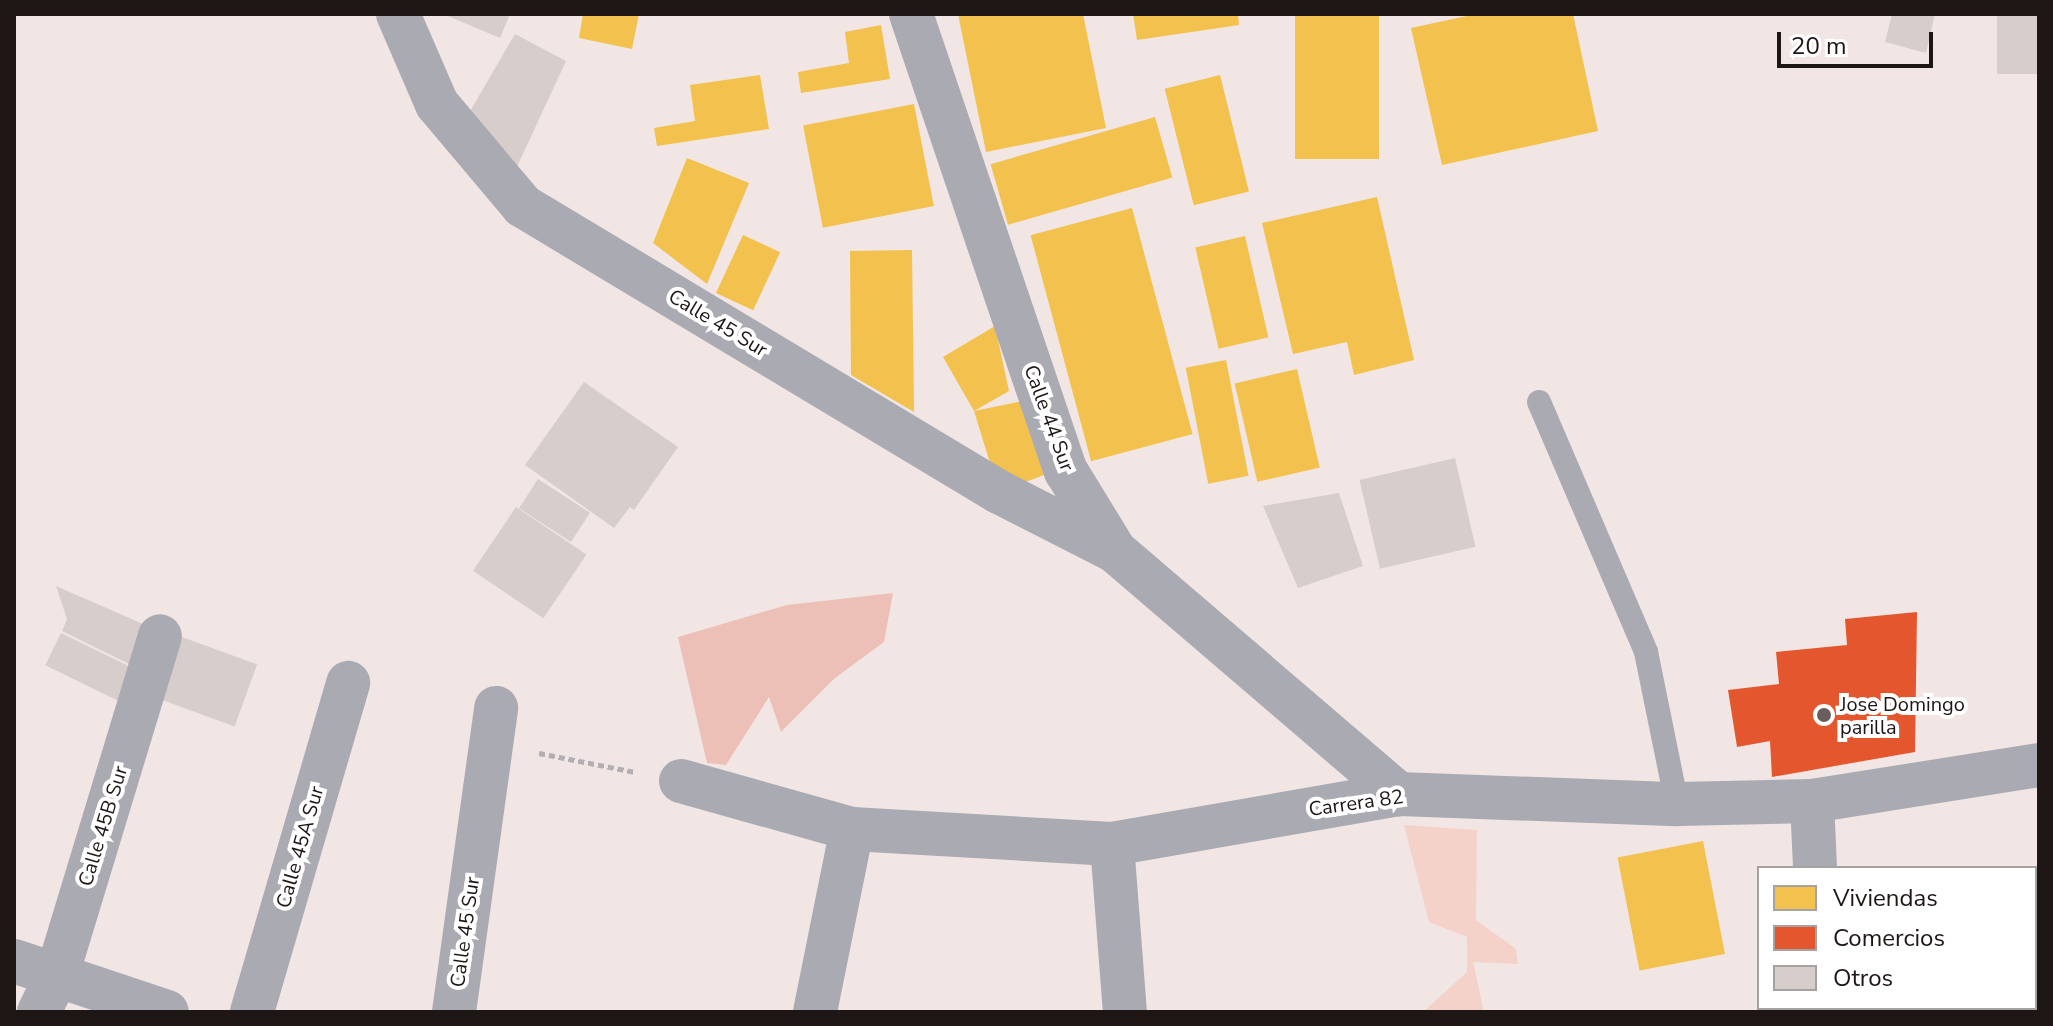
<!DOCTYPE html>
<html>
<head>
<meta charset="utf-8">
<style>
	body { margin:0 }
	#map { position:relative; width:2053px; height:1026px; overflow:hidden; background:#f1e6e4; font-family:"Nunito Sans",sans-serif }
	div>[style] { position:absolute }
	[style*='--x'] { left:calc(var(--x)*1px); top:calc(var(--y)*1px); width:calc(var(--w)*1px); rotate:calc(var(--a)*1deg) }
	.green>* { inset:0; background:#f4d2ca }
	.forest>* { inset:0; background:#edc0b7 }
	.homes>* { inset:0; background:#f2c14e; transform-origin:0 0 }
	.shops>* { inset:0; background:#e4572e }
	.building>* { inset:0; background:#d7cecc; transform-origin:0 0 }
	.path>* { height:5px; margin-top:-2.5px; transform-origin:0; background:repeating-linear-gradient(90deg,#b1afb1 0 6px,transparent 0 10px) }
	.service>* { height:24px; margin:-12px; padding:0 12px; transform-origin:12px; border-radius:12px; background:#a9aab2 }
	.minor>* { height:44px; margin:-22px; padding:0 22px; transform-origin:22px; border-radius:22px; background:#a9aab2 }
	.dots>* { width:22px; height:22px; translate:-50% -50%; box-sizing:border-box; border:4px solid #fff; border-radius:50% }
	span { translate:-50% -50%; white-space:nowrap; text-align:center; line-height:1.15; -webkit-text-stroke:8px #fff; paint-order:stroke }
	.street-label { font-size:20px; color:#1e1615 }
	.poi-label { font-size:20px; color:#1e1615 }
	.left { translate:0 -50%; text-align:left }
	.frame { position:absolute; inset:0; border:16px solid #1e1615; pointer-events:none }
	.legend { position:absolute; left:1757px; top:866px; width:280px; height:144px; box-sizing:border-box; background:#fff; border:2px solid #a5a2a1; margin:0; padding:10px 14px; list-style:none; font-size:24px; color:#1e1615 }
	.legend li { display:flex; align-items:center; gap:16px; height:40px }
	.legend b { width:40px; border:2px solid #a5a2a1 }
	.scale { position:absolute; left:1777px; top:32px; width:156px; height:36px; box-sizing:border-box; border:4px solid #1e1615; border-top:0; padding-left:10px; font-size:24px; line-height:28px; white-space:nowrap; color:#1e1615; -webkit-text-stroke:6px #fff; paint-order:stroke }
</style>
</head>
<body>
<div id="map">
	<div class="green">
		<div style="clip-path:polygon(1404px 825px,1477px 830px,1476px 920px,1516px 949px,1518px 964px,1473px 962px,1484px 1012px,1423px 1012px,1467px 972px,1467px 937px,1429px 922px)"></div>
	</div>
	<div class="forest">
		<div style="clip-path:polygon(893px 593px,884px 642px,835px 678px,781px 732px,769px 697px,726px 765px,707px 763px,678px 637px,787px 605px)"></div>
	</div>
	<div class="homes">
		<div style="clip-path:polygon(583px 14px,639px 14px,632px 49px,579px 38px)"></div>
		<div style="clip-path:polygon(958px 14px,1083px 14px,1106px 128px,986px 152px)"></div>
		<div style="clip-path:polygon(1133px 14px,1238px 14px,1239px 25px,1137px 40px)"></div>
		<div style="left:1295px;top:14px;width:84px;height:145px"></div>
		<div style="clip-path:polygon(1476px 14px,1573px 14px,1598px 131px,1442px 165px,1411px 28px)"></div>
		<div style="clip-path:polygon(881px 25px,890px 79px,801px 93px,798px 72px,849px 63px,845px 32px)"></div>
		<div style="clip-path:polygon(760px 75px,769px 129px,657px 146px,654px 128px,695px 121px,690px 85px)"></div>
		<div style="left:1220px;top:75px;width:120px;height:57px;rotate:76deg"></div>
		<div style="left:914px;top:104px;width:104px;height:113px;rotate:79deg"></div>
		<div style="left:1155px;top:117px;width:63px;height:171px;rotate:74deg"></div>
		<div style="clip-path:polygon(687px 158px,749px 183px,707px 284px,653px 243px)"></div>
		<div style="clip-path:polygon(1377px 197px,1414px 360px,1354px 375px,1347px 342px,1293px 354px,1262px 223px)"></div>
		<div style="left:1132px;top:208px;width:234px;height:105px;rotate:75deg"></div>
		<div style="left:743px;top:235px;width:41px;height:64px;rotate:25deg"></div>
		<div style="left:1245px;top:236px;width:104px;height:51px;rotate:77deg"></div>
		<div style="clip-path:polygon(912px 250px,914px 412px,851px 375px,850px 251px)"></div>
		<div style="clip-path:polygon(995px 326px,1009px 391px,974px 411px,943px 357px)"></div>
		<div style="left:1226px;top:360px;width:118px;height:41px;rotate:79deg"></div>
		<div style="left:1297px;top:369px;width:101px;height:64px;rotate:77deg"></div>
		<div style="clip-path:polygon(1023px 401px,1049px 473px,999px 492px,974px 411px)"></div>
		<div style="left:1703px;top:841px;width:115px;height:87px;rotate:79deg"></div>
	</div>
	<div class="shops">
		<div style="clip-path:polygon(1917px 612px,1915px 752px,1772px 777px,1770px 741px,1737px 747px,1728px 690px,1779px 684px,1776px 652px,1847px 645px,1845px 619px)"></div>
	</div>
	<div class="building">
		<div style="clip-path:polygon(443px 14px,510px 14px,500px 38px)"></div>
		<div style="clip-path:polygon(1892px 14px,1935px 14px,1926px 53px,1885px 42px)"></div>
		<div style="left:1997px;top:14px;width:40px;height:60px"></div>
		<div style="clip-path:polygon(515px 34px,566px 61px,516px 169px,462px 125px)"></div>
		<div style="clip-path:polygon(584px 382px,678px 447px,634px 510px,630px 507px,614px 528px,525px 465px)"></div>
		<div style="left:1455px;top:458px;width:91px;height:98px;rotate:77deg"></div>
		<div style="left:538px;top:479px;width:62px;height:35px;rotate:33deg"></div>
		<div style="clip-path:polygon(1339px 493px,1363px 566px,1298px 588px,1263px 506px)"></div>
		<div style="left:516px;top:507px;width:85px;height:77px;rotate:34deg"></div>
		<div style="clip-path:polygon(56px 586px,150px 627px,131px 665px,62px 631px,67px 619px)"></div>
		<div style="left:61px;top:633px;width:81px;height:36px;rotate:26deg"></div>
		<div style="left:182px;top:637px;width:80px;height:66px;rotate:20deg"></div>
	</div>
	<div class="path">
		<div style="--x:539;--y:753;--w:98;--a:11.2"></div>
	</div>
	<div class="service">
		<div style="--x:1539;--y:402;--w:272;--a:66.8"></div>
		<div style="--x:1646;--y:652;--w:155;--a:78.5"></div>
	</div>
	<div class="minor">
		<div style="--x:398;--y:14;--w:98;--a:66.6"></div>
		<div style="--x:437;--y:104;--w:133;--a:49.9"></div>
		<div style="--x:523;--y:206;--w:555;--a:31"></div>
		<div style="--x:999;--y:492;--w:130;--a:27"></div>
		<div style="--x:911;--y:14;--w:483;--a:71.3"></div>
		<div style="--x:1066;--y:471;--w:94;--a:58.5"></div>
		<div style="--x:1115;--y:551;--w:374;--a:40.6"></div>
		<div style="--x:681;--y:781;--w:178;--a:15.7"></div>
		<div style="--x:852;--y:829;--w:260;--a:3.3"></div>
		<div style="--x:1112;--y:844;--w:291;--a:-9.9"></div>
		<div style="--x:1399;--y:794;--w:278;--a:2.1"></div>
		<div style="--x:1677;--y:804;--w:135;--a:-1.3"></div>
		<div style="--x:1812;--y:801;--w:230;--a:-9"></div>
		<div style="--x:1812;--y:801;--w:67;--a:87.4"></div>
		<div style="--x:1112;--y:844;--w:169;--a:85.6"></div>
		<div style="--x:14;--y:961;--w:161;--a:18.4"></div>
		<div style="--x:1820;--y:1008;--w:4;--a:76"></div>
		<div style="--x:39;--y:1012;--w:41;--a:-64.1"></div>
		<div style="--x:57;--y:975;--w:354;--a:-73.1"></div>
		<div style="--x:252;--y:1012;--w:343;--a:-73.7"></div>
		<div style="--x:454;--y:1012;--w:307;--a:-82.1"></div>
		<div style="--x:815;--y:1012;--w:187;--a:-78.6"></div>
	</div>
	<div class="dots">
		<div style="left:1824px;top:715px;background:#685f5d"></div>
	</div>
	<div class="street-label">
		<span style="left:718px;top:323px;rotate:31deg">Calle 45 Sur</span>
		<span style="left:1049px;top:418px;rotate:70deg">Calle 44 Sur</span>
		<span style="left:1356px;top:803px;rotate:-8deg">Carrera 82</span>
		<span style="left:103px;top:826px;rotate:-73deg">Calle 45B Sur</span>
		<span style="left:300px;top:847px;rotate:-74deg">Calle 45A Sur</span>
		<span style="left:465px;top:932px;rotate:-82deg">Calle 45 Sur</span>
	</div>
	<div class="poi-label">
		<span class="left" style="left:1840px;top:716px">Jose Domingo<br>parilla</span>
	</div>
	<div class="frame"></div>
	<ul class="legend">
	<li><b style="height:22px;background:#f2c14e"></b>Viviendas</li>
	<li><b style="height:22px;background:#e4572e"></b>Comercios</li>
	<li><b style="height:22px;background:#d7cecc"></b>Otros</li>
	</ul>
	<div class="scale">20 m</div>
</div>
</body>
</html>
